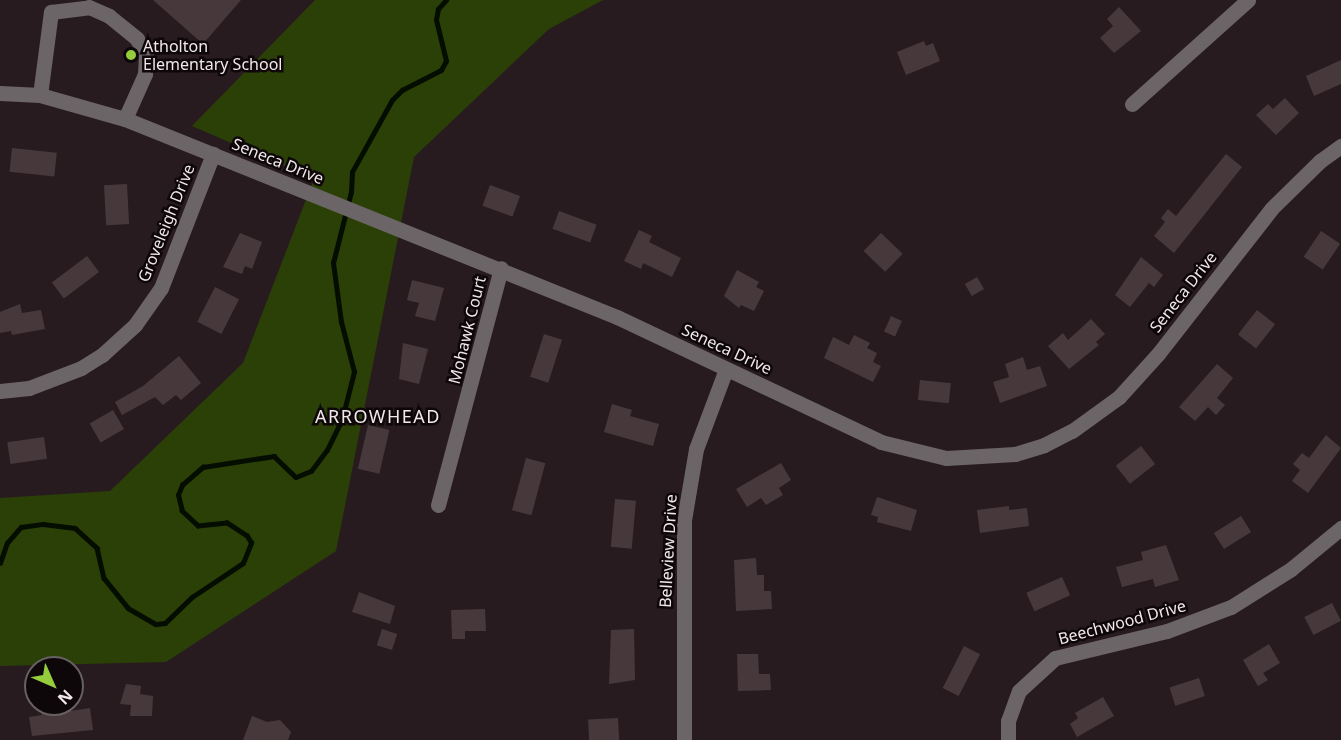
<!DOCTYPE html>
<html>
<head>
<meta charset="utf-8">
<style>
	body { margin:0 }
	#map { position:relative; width:1341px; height:740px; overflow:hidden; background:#281b1f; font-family:"Noto Sans",sans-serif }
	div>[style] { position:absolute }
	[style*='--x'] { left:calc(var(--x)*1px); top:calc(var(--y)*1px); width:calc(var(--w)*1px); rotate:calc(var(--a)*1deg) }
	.green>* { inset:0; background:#2b4006 }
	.stream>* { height:4.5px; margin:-2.25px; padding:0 2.25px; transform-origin:2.25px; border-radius:2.25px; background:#040d00 }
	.building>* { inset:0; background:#47383c; transform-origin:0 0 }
	.minor>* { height:15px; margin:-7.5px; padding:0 7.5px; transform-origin:7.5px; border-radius:7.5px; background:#6c6567 }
	.dots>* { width:16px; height:16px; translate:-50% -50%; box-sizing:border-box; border:3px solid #0d0709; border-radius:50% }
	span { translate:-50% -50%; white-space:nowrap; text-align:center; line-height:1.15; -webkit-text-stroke:5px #0d0709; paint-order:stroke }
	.poi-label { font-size:16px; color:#f0e7e9 }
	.left { translate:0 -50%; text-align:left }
	.street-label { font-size:16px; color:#f0e7e9 }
	.neighbourhood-label { font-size:18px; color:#f0e7e9; letter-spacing:1.5px }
	.north { position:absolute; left:24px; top:656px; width:60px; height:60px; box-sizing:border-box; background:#0d0709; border:2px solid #686163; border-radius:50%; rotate:135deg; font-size:16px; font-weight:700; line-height:24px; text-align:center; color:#f0e7e9 }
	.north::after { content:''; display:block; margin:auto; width:21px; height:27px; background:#95cc3b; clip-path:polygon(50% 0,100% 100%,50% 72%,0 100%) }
</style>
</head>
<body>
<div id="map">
	<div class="green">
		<div style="clip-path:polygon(315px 0,603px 0,549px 29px,414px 157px,336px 551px,166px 662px,0 666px,0 498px,110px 491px,243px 363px,314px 179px,192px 126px)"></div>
	</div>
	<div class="stream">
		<div style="--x:0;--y:563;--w:21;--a:-71"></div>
		<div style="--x:7;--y:543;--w:21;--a:-49"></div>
		<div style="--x:21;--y:527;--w:22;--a:-8"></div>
		<div style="--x:43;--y:524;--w:32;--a:7"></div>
		<div style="--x:75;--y:528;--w:30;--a:42"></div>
		<div style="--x:97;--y:548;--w:31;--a:77"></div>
		<div style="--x:104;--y:578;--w:38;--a:51"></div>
		<div style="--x:128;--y:608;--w:32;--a:30"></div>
		<div style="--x:156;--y:624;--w:9;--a:-6"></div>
		<div style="--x:165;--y:623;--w:37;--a:-44"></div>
		<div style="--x:192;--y:597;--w:61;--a:-33.7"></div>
		<div style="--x:243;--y:563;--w:22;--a:-68"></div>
		<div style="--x:251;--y:543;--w:8;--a:-120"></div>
		<div style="--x:247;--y:536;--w:24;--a:-147"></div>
		<div style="--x:227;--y:523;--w:29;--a:174"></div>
		<div style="--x:198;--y:526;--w:22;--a:-137"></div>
		<div style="--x:182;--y:511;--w:16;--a:-104"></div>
		<div style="--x:178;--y:495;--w:11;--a:-68"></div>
		<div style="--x:182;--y:485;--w:28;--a:-41"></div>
		<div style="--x:203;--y:467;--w:72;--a:-8.8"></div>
		<div style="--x:274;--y:456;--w:30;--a:44"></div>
		<div style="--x:296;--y:477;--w:16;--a:-22"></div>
		<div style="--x:311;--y:471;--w:26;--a:-53"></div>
		<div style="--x:327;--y:450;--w:34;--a:-64"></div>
		<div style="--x:342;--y:419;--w:49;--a:-75.7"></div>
		<div style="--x:354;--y:372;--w:52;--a:-104.6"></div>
		<div style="--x:341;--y:322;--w:60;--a:-97.7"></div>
		<div style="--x:333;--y:263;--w:73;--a:-75.8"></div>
		<div style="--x:351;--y:192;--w:20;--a:-87"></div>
		<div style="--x:352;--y:172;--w:82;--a:-60.9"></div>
		<div style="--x:392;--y:100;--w:14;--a:-45"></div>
		<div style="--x:402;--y:90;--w:44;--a:-27.1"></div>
		<div style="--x:441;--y:70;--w:10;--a:-61"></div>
		<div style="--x:446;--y:61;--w:42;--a:-103.7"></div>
		<div style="--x:436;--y:20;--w:11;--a:-80"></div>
		<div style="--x:438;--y:9;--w:12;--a:-48"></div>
	</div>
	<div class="building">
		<div style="clip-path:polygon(153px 0,241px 0,203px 44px)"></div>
		<div style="clip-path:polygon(1119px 7px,1141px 31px,1114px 53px,1100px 38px,1113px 26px,1107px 19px)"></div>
		<div style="clip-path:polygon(924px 41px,926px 46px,933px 43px,940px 61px,906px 75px,897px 52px)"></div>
		<div style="clip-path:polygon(1341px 60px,1341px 84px,1314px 96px,1306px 76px)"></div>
		<div style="clip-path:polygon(1285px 98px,1299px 113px,1276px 135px,1256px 115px,1268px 104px,1273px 109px)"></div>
		<div style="left:12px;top:148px;width:45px;height:24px;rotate:6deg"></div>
		<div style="clip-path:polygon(1226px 154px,1242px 167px,1174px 253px,1154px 236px,1165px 222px,1161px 218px,1168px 209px,1176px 216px)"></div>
		<div style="left:127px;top:184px;width:40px;height:23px;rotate:87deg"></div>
		<div style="left:490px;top:185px;width:32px;height:22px;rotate:20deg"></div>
		<div style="left:559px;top:211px;width:40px;height:19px;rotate:20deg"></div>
		<div style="clip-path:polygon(639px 230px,652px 236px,649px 242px,681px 258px,672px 277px,643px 263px,641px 269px,624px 261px)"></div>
		<div style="left:1321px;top:231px;width:23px;height:31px;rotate:34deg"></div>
		<div style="clip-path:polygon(240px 233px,262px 242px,252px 269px,245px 266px,242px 274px,223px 267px)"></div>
		<div style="left:881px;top:233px;width:30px;height:25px;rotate:44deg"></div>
		<div style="left:87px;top:256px;width:20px;height:44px;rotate:53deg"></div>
		<div style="clip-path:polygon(1141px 257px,1163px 275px,1154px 287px,1149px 283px,1130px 307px,1115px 295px)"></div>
		<div style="clip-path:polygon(737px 270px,759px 282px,756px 287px,764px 291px,754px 311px,741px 305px,739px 308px,724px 296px)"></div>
		<div style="left:977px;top:277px;width:14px;height:14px;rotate:60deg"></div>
		<div style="clip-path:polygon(412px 280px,444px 288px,435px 321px,415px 316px,419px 303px,407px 300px)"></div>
		<div style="left:215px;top:287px;width:27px;height:39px;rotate:27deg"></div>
		<div style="clip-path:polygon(20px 304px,22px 313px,41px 310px,45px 329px,12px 335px,11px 331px,0 333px,0 312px)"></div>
		<div style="left:1257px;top:310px;width:23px;height:31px;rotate:38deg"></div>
		<div style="left:891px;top:316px;width:12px;height:17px;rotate:24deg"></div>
		<div style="clip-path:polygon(1091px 319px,1105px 334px,1096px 342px,1099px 345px,1069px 369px,1048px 346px,1063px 333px,1068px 340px)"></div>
		<div style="left:544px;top:334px;width:19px;height:45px;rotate:18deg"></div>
		<div style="clip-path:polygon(854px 335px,870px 343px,867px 348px,877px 353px,873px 362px,881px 366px,873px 382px,824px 358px,833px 337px,849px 345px)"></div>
		<div style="clip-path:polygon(403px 343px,428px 349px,419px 384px,399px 379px)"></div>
		<div style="clip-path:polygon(179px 356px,201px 383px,181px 400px,176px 395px,163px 405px,155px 397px,122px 415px,115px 402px,143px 386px)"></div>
		<div style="clip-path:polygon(1023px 357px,1027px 370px,1040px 366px,1047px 386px,1000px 403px,993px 382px,1009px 377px,1005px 364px)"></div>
		<div style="clip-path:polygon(1217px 364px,1233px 378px,1217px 398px,1225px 405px,1216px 415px,1208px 407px,1195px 421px,1179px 407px)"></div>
		<div style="left:920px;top:380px;width:31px;height:20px;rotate:6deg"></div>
		<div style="clip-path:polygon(612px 404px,632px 410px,630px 416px,659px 424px,653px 446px,604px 432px)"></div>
		<div style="left:113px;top:410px;width:22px;height:27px;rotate:60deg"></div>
		<div style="left:368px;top:425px;width:22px;height:45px;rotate:13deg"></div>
		<div style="clip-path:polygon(1326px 435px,1341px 448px,1308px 493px,1292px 481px,1300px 470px,1293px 464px,1302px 453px,1309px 458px)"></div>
		<div style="left:44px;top:437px;width:22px;height:37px;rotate:82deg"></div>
		<div style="left:1141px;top:446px;width:23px;height:32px;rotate:52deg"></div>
		<div style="left:526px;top:458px;width:20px;height:54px;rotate:15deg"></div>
		<div style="clip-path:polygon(781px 463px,791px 480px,779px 488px,783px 495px,766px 505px,761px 498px,747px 507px,736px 489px)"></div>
		<div style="clip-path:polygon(877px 497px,917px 510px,911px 531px,877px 522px,878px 517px,871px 515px)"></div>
		<div style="left:615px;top:499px;width:21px;height:48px;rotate:5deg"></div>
		<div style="clip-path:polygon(1009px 506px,1009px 510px,1027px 508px,1029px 526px,980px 533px,977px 510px)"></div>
		<div style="left:1241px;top:516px;width:19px;height:32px;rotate:58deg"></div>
		<div style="clip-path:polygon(1166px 545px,1179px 580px,1155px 587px,1153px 579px,1122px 587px,1116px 567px,1143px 560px,1141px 552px)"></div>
		<div style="clip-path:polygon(756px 558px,757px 575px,764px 575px,764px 591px,771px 591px,772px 609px,736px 611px,734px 560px)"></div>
		<div style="left:1062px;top:577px;width:20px;height:39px;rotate:66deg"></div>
		<div style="clip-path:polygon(359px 592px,395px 606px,390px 624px,352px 612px)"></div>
		<div style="left:1332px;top:603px;width:20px;height:31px;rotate:63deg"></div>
		<div style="clip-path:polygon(485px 609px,486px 631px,465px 631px,465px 639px,452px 639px,451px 610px)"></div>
		<div style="left:382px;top:629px;width:16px;height:17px;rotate:18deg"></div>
		<div style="clip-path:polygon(634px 629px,635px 680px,609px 684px,611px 630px)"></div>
		<div style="clip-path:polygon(1269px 644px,1280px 663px,1263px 673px,1268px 680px,1258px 686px,1243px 660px)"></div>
		<div style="left:964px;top:646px;width:18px;height:47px;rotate:27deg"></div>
		<div style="clip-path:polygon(737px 654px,758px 654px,759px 674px,770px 674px,771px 690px,738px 691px)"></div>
		<div style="left:1199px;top:678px;width:19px;height:31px;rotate:72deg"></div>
		<div style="clip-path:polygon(126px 684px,141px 686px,140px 694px,153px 696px,152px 716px,130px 716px,131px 705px,120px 704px)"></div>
		<div style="clip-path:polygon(1103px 697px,1114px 716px,1077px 737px,1070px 724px,1078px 718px,1075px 713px)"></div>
		<div style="clip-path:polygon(40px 704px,68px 704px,70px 711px,90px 708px,93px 730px,32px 736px,29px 717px,42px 715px)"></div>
		<div style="clip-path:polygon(252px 716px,267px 722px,280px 720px,291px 732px,288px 740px,243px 740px)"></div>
		<div style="left:618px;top:718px;width:22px;height:30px;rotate:87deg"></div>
	</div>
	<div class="minor">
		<div style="--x:0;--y:93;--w:40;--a:2.9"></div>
		<div style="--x:40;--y:95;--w:88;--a:15.8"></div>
		<div style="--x:125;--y:119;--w:530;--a:21.92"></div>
		<div style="--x:617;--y:317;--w:292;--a:25.3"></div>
		<div style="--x:881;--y:442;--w:67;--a:13.8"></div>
		<div style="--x:946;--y:458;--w:69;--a:-3.3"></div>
		<div style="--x:1015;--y:454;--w:30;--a:-17"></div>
		<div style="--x:1044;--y:445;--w:31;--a:-27"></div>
		<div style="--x:1072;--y:431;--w:58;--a:-35.9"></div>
		<div style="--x:1119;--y:397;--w:58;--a:-47.8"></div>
		<div style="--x:1158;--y:354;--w:185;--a:-52"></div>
		<div style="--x:1272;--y:208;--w:67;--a:-44.4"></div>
		<div style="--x:1320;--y:161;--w:26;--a:-36"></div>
		<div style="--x:40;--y:95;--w:84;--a:-82.5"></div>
		<div style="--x:51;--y:12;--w:38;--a:-7"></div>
		<div style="--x:89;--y:7;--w:22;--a:24"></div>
		<div style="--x:109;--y:16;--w:36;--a:39"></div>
		<div style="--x:137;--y:39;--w:18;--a:61"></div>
		<div style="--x:146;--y:55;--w:19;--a:93"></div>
		<div style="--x:145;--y:74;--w:49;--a:114"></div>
		<div style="--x:1132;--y:104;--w:156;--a:-41.9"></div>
		<div style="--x:0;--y:391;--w:29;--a:-6"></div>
		<div style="--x:29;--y:388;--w:56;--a:-21"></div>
		<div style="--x:81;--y:368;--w:25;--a:-32"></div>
		<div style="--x:102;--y:355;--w:45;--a:-42.3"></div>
		<div style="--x:135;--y:325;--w:45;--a:-54.9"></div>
		<div style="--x:161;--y:288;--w:144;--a:-68.8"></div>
		<div style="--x:438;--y:505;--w:245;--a:-75.1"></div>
		<div style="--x:684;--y:740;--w:220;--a:-90"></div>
		<div style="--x:684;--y:520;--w:72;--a:-80.4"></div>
		<div style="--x:696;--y:449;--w:85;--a:-69.4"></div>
		<div style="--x:1008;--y:740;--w:19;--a:-90"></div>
		<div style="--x:1008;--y:721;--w:32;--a:-70"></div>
		<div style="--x:1019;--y:691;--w:49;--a:-42.5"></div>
		<div style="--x:1055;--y:658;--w:115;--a:-13.6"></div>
		<div style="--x:1167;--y:631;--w:68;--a:-20.6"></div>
		<div style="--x:1231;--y:607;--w:71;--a:-32.3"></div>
		<div style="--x:1291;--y:569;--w:65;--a:-39.4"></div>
	</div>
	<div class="dots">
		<div style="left:131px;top:55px;background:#95cc3b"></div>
	</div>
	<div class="poi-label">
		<span class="left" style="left:143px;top:55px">Atholton<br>Elementary School</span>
	</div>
	<div class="street-label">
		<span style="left:278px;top:161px;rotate:22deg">Seneca Drive</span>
		<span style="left:166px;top:223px;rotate:-68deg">Groveleigh Drive</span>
		<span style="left:1183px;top:292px;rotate:-52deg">Seneca Drive</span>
		<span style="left:467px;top:330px;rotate:-76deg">Mohawk Court</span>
		<span style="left:727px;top:349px;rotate:25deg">Seneca Drive</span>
		<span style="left:668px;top:551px;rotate:-87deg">Belleview Drive</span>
		<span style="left:1122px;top:622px;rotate:-15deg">Beechwood Drive</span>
	</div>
	<div class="neighbourhood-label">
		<span style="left:378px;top:416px">ARROWHEAD</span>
	</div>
	<div class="north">N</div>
</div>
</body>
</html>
